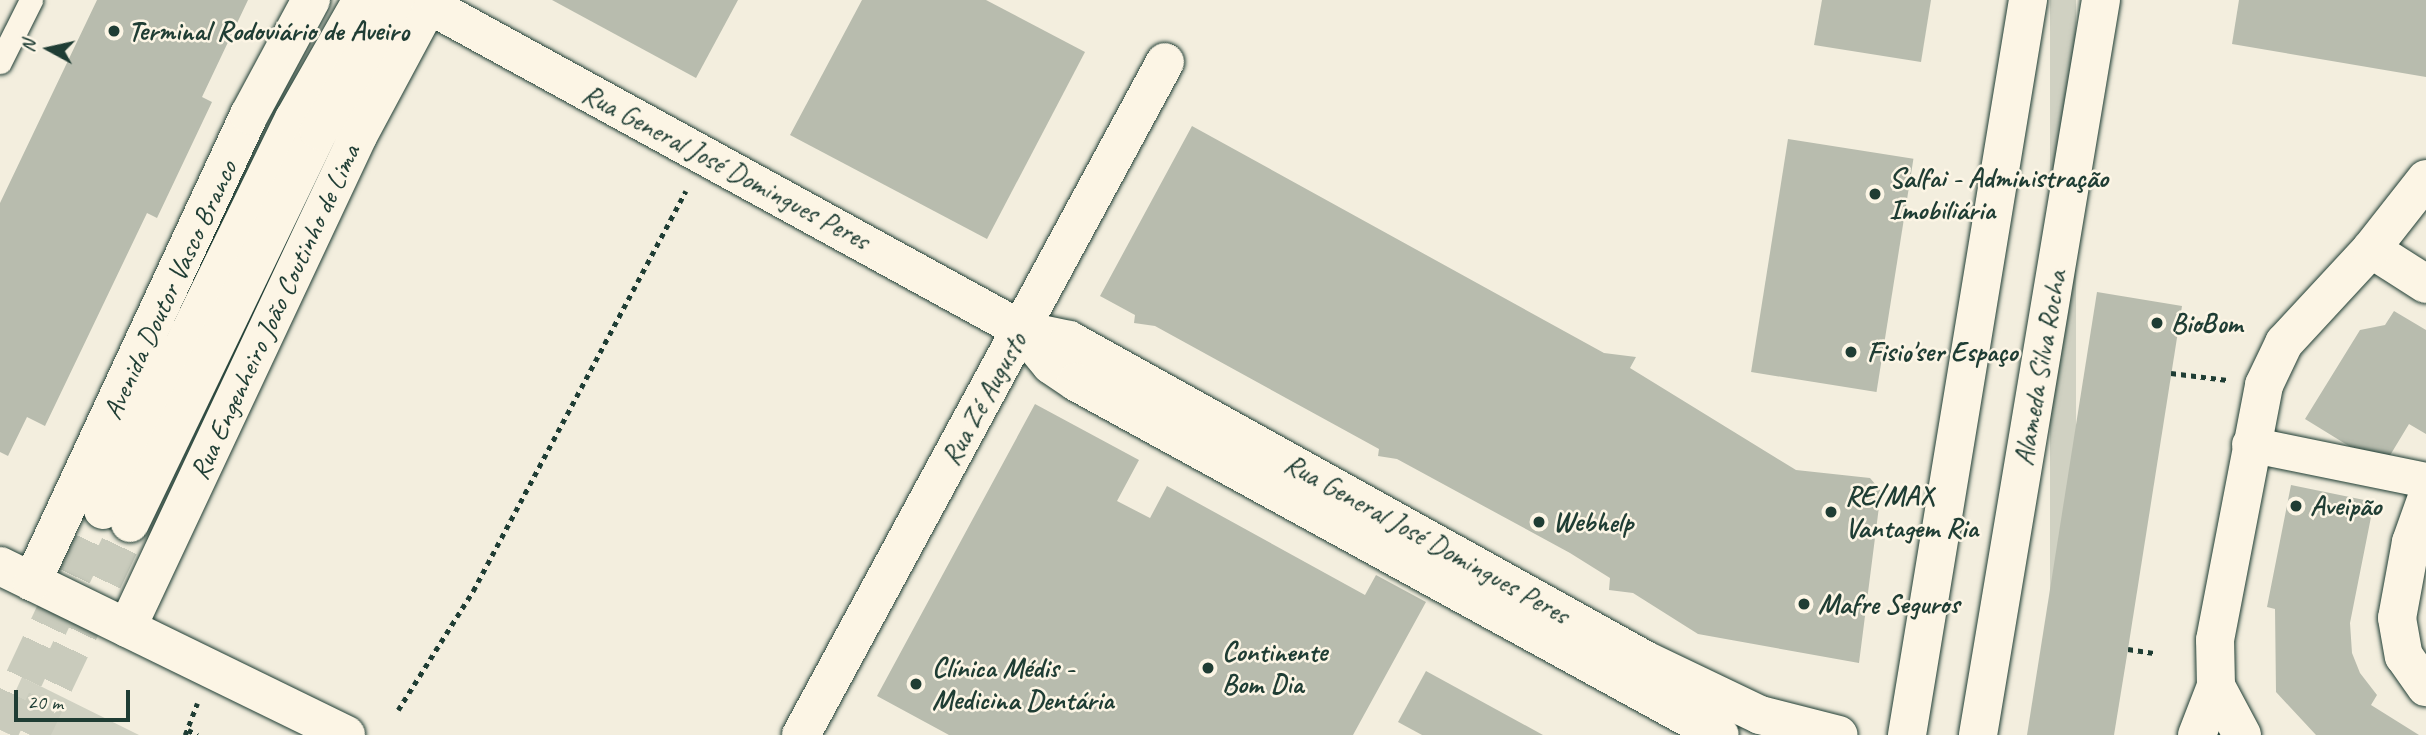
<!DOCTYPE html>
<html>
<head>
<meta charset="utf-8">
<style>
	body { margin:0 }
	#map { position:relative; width:2426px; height:735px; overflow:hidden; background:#f3eede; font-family:Caveat,sans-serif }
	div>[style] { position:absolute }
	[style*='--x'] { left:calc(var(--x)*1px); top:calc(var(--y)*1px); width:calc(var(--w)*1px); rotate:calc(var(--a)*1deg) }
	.green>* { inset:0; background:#d0d1c2; transform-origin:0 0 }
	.building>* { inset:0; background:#b8bcae; transform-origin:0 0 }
	.secondary-tunnel>* { height:38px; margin-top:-19px; transform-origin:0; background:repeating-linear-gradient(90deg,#c9cbbc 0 38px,transparent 0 57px) }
	.path>* { height:4.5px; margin-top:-2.25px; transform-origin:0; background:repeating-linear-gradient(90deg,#1f3d34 0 5px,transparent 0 10px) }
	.roads { filter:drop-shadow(0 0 2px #1f3d34) drop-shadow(0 0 2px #1f3d34) }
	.service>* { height:23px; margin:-11.5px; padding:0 11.5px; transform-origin:11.5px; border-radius:11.5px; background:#fcf5e5 }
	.pedestrian>* { height:35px; margin:-17.5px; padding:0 17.5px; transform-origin:17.5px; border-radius:17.5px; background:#fcf5e5 }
	.minor>* { height:38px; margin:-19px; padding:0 19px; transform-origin:19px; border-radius:19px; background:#fcf5e5 }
	.secondary>* { height:38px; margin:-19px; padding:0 19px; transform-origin:19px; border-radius:19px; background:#fcf5e5 }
	.dots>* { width:19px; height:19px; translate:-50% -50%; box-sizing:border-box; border:4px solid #fcf5e5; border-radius:50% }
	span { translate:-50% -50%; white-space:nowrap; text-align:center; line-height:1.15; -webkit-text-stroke:5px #fcf5e5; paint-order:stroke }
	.poi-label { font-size:28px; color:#1f3d34; font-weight:700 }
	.left { translate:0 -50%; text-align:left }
	.street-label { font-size:28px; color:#1f3d34 }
	.north { position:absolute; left:14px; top:14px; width:70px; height:70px; -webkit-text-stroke:5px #fcf5e5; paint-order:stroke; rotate:278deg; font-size:19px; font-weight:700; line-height:28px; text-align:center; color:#1f3d34 }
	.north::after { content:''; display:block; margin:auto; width:24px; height:32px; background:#1f3d34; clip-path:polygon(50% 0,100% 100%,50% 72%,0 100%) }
	.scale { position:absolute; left:14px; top:690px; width:116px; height:32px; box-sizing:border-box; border:4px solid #1f3d34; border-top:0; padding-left:9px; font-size:21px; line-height:24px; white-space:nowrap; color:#1f3d34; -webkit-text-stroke:5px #fcf5e5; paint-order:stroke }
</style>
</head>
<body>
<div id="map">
	<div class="green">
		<div style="left:2050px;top:0;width:26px;height:707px"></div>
		<div style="clip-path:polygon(22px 677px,139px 735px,31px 735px,2px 721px)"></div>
	</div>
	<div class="building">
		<div style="clip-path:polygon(97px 0,248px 0,202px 97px,212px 102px,157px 218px,147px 213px,45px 426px,27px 417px,8px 456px,0 452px,0 203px)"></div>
		<div style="clip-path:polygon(552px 0,738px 0,696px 78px)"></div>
		<div style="clip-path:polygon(862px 0,986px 0,1085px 52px,987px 239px,790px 135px)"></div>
		<div style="clip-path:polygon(1822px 0,1931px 0,1921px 62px,1814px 45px)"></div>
		<div style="clip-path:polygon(2239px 0,2426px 0,2426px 77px,2232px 44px)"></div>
		<div style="clip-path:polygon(1192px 126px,1604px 353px,1636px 357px,1630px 368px,1796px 470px,1870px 478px,1881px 491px,1859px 663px,1698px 634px,1633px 593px,1609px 590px,1610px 578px,1570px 553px,1397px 459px,1378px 456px,1379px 449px,1155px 326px,1134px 323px,1135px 315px,1100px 296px)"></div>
		<div style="left:1788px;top:139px;width:127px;height:236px;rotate:9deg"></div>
		<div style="clip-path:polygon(2097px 292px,2182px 306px,2128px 649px,2114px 735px,2027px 735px)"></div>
		<div style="clip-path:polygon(2394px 311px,2426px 330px,2426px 434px,2409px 424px,2383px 467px,2305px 419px,2360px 330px,2385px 325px)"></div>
		<div style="clip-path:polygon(1035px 404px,1139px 460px,1117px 501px,1150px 518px,1167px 486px,1365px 595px,1376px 575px,1426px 602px,1353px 735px,949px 735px,877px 696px)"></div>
		<div style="clip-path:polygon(2291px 485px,2374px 502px,2350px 623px,2352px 653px,2360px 673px,2377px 695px,2371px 705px,2419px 735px,2316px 735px,2276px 692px,2275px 609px,2267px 607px)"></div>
		<div style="clip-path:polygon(1426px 671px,1543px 735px,1422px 735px,1398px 722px)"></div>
	</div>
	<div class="secondary-tunnel">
		<div style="--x:0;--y:730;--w:243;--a:-64.9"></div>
		<div style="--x:30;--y:735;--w:234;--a:-64.7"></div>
	</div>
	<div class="path">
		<div style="--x:2171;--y:373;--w:57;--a:7"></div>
		<div style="--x:2128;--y:649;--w:26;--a:9"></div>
		<div style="--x:398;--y:710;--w:141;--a:-57.8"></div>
		<div style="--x:473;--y:591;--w:453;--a:-62"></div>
		<div style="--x:188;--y:730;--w:11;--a:27"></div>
		<div style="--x:185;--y:735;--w:34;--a:-69"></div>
	</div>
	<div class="roads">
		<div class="service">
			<div style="--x:0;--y:62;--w:69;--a:-63.4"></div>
		</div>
		<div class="pedestrian">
			<div style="--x:2249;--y:444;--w:181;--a:11.5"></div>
		</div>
		<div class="minor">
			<div style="--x:429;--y:5;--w:676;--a:28.73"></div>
			<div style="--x:1022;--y:330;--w:48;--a:12"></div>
			<div style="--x:1069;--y:340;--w:661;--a:29.05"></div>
			<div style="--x:1647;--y:661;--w:125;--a:25.5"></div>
			<div style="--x:1760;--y:715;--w:81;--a:14.2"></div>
			<div style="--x:2371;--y:249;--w:65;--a:32.5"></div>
			<div style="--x:1022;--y:330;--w:45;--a:50.4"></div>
			<div style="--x:1051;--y:365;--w:30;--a:34"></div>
			<div style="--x:1076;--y:382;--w:734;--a:28.73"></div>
			<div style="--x:2426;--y:500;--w:45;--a:109.7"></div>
			<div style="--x:2411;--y:542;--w:77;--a:100.4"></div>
			<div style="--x:2397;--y:618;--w:39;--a:80"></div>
			<div style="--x:2404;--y:656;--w:38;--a:55"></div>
			<div style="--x:0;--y:566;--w:385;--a:26"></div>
			<div style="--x:32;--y:582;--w:515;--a:-65.08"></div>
			<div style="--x:249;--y:115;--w:131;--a:-61.7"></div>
			<div style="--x:127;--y:628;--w:544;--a:-64.85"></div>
			<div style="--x:358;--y:136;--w:154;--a:-61.8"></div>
			<div style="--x:801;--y:735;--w:765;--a:-61.59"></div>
			<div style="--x:2197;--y:735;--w:53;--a:-68.8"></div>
			<div style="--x:2242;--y:735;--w:55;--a:-118"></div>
			<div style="--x:2216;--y:686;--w:46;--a:-91.2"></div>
			<div style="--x:2215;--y:640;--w:260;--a:-79.1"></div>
			<div style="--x:2264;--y:385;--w:47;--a:-64.5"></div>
			<div style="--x:2284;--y:343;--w:128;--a:-47.2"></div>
			<div style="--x:2371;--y:249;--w:89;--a:-51.8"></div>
		</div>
		<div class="secondary">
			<div style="--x:103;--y:510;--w:435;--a:-64"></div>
			<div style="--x:294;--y:119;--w:137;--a:-60.3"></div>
			<div style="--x:130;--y:523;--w:435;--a:-64.3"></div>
			<div style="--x:319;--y:131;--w:151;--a:-59.9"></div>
			<div style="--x:1907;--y:735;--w:745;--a:-80.65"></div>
			<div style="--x:1978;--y:735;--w:745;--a:-80.5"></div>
		</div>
	</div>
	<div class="dots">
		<div style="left:114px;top:31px;background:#1f3d34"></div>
		<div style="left:1875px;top:194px;background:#1f3d34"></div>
		<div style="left:2157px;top:323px;background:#1f3d34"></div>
		<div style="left:1851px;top:352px;background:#1f3d34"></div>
		<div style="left:2296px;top:506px;background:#1f3d34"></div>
		<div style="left:1831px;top:512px;background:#1f3d34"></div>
		<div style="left:1539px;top:522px;background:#1f3d34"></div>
		<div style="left:1804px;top:604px;background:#1f3d34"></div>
		<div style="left:1208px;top:668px;background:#1f3d34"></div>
		<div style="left:916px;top:684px;background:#1f3d34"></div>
	</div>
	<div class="poi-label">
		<span class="left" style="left:128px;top:31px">Terminal Rodoviário de Aveiro</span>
		<span class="left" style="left:1889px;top:194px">Salfai - Administração<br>Imobiliária</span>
		<span class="left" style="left:2171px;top:323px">BioBom</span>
		<span class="left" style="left:1867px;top:352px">Fisio'ser Espaço</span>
		<span class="left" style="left:1845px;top:512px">RE/MAX<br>Vantagem Ria</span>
		<span class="left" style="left:2310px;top:506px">Aveipão</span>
		<span class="left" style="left:1553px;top:522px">Webhelp</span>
		<span class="left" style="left:1818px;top:604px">Mafre Seguros</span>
		<span class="left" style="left:1222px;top:668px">Continente<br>Bom Dia</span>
		<span class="left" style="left:932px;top:684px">Clínica Médis -<br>Medicina Dentária</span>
	</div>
	<div class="street-label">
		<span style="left:726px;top:167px;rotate:28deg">Rua General José Domingues Peres</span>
		<span style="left:170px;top:290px;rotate:-65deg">Avenida Doutor Vasco Branco</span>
		<span style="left:275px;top:312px;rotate:-65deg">Rua Engenheiro João Coutinho de Lima</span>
		<span style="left:2040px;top:368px;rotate:-80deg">Alameda Silva Rocha</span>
		<span style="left:984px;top:399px;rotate:-61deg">Rua Zé Augusto</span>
		<span style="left:1427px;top:539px;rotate:29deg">Rua General José Domingues Peres</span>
	</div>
	<div class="north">N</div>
	<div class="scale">20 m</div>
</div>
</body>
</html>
